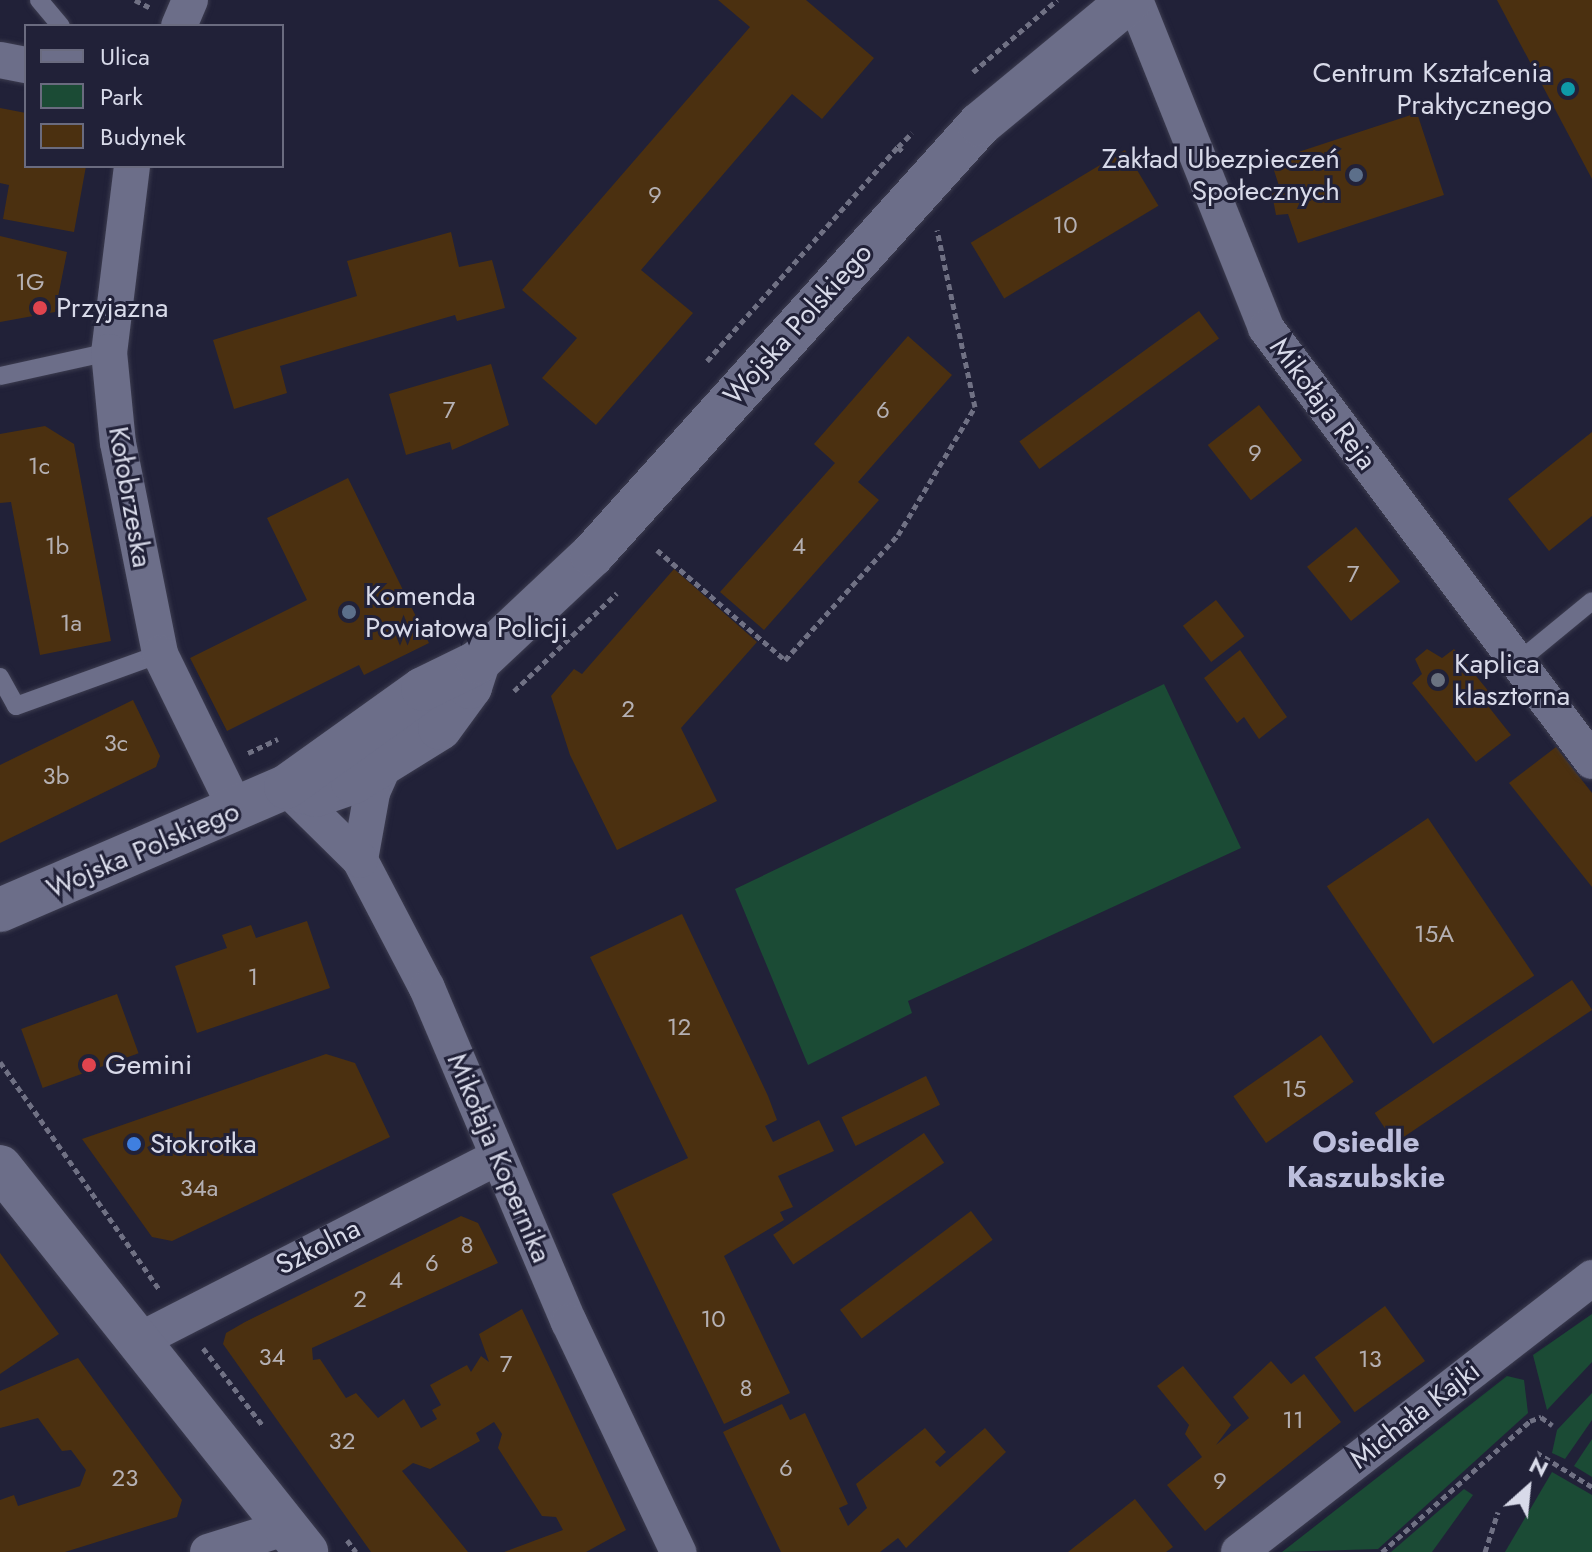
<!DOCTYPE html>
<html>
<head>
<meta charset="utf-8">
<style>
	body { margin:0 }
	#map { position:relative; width:1592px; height:1552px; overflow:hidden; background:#212138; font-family:Jost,sans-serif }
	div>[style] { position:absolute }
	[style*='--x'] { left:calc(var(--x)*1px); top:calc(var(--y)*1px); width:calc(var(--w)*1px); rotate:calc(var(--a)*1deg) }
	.green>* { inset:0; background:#1b4b35 }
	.building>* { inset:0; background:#4b3010; transform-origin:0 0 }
	.path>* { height:5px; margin-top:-2.5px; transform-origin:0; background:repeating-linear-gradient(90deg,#707184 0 6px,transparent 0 10px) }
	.roads { filter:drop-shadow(0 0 2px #3c3c4f) drop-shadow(0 0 2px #3c3c4f) }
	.service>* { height:18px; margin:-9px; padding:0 9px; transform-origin:9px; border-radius:9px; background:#6c6e89 }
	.minor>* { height:36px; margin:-18px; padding:0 18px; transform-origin:18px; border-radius:18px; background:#6c6e89 }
	.tertiary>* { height:44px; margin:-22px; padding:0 22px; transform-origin:22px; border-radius:22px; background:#6c6e89 }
	.dots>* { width:22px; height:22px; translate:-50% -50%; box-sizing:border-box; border:4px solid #212138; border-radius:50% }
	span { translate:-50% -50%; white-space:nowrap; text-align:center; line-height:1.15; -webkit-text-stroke:6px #212138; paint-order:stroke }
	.number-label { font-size:24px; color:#b5b0b3 }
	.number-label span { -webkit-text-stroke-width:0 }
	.poi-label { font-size:28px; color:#d8dae9 }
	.right { translate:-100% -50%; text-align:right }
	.left { translate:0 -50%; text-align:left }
	.street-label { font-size:28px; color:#d8dae9 }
	.neighbourhood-label { font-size:30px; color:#bcbedc; font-weight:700 }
	.legend { position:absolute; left:24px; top:24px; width:260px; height:144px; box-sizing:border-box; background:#212138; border:2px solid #6a6b7f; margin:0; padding:10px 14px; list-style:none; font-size:24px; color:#d8dae9 }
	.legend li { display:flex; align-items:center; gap:16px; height:40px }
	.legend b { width:40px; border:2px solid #6a6b7f }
	.north { position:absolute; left:1488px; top:1448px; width:80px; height:80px; -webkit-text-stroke:6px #212138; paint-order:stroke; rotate:27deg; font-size:22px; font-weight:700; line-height:32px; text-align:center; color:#d8dae9 }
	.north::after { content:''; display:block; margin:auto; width:28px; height:36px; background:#d8dae9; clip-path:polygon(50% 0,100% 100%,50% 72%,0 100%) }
</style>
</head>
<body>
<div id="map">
	<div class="green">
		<div style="clip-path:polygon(1164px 684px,1241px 848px,908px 1001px,912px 1013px,808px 1065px,735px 889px)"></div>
		<div style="clip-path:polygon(1592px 1314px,1592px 1362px,1547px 1410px,1533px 1355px)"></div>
		<div style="clip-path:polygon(1507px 1376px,1524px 1380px,1528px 1413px,1378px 1549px,1282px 1552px)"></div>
		<div style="clip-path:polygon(1592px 1393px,1592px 1420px,1565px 1459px,1552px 1453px,1557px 1430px)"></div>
		<div style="clip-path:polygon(1592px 1439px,1592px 1477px,1574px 1466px)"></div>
		<div style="clip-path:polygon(1552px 1472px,1592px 1495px,1592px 1552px,1505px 1552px)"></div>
		<div style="clip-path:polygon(1464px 1489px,1473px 1495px,1432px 1552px,1391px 1552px)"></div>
	</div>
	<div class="building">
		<div style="clip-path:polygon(718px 0,806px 0,874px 58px,822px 119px,792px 94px,641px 270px,693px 313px,596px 425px,542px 378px,577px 338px,522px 290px,750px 27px)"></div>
		<div style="clip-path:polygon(1497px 0,1592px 0,1592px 179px)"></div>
		<div style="clip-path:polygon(0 108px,26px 113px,26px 166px,86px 166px,74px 232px,3px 219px,9px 185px,0 183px)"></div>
		<div style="clip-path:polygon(1417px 113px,1444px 195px,1298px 243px,1288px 214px,1276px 215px,1272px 194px,1280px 189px,1271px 161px)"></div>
		<div style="left:1125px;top:150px;width:65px;height:180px;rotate:59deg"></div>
		<div style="clip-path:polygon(451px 232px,459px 267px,492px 260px,505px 308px,457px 321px,455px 315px,280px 366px,287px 393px,234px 409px,213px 340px,357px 296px,347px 261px)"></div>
		<div style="clip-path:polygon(0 236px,67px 252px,55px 312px,0 322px)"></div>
		<div style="left:1199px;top:311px;width:34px;height:222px;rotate:54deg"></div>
		<div style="clip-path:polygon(908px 336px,952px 375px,858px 482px,879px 500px,764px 630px,720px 592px,835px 463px,814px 444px)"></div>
		<div style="clip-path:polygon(491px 364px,509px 425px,452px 450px,450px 442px,406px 455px,389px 394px)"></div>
		<div style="left:1259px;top:405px;width:70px;height:65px;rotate:52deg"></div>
		<div style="clip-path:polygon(45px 426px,74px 444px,111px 641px,40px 655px,11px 502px,0 503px,0 434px)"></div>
		<div style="clip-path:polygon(1592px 432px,1592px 516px,1549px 551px,1508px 499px)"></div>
		<div style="clip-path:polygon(348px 478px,429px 643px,364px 675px,359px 665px,227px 731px,190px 658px,307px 600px,267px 518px)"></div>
		<div style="left:1356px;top:527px;width:70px;height:63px;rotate:51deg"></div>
		<div style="clip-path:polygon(674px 569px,757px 642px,681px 728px,717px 801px,617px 850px,570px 755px,551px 696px,574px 669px,582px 674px)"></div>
		<div style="left:1216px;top:600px;width:46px;height:42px;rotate:52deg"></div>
		<div style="clip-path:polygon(1427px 649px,1442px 658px,1454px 649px,1494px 698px,1488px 706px,1511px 735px,1476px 762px,1412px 683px,1422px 674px,1415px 659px)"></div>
		<div style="clip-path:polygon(1240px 650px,1287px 717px,1259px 739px,1244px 717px,1237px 723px,1204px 678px)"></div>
		<div style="clip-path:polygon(133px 700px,160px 756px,156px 767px,0 843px,0 765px)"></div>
		<div style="clip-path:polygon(1556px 747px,1592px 793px,1592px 887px,1509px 783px)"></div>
		<div style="left:1428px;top:818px;width:190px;height:122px;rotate:56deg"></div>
		<div style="clip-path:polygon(682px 914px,768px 1096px,777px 1120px,765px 1126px,773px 1142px,819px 1120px,834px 1151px,778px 1176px,793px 1207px,780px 1212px,784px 1220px,724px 1256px,790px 1393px,724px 1424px,612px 1194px,688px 1158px,590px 957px)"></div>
		<div style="clip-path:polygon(307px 921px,330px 988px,197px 1033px,175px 966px,227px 948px,222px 935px,251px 925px,256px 938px)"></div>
		<div style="left:1572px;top:980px;width:36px;height:238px;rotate:56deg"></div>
		<div style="left:117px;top:994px;width:63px;height:102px;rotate:70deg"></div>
		<div style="left:1321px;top:1035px;width:57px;height:107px;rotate:55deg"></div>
		<div style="clip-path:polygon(326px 1054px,355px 1063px,390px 1137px,172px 1241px,152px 1237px,82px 1139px)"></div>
		<div style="left:926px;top:1076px;width:32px;height:94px;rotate:64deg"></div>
		<div style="left:924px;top:1133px;width:36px;height:182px;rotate:56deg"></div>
		<div style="left:971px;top:1211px;width:36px;height:164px;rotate:53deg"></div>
		<div style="clip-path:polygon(461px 1216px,478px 1223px,498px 1263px,312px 1348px,313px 1360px,320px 1359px,346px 1398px,356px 1393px,378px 1418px,404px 1399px,421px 1428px,437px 1419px,432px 1410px,441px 1405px,430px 1385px,467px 1365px,471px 1372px,481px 1356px,489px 1362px,479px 1334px,522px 1309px,626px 1530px,586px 1552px,504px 1552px,563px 1530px,556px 1517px,542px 1516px,498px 1448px,502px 1434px,494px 1422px,476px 1433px,480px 1441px,430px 1469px,413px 1463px,402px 1471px,468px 1552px,371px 1552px,223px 1344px,226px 1333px,245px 1322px)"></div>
		<div style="clip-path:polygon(0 1253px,59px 1334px,0 1374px)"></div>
		<div style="left:1385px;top:1306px;width:68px;height:87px;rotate:54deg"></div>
		<div style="clip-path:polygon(78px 1358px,182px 1500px,177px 1517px,65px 1552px,0 1552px,0 1500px,14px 1495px,18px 1506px,80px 1486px,86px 1470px,71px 1450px,62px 1451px,38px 1418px,0 1428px,0 1391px)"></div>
		<div style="clip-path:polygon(1271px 1361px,1291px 1384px,1304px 1374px,1341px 1422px,1205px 1531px,1167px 1485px,1202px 1457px,1185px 1434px,1189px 1425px,1157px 1386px,1183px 1366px,1231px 1425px,1216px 1445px,1249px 1418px,1233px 1397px)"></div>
		<div style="clip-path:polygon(782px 1404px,790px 1420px,805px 1413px,848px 1504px,839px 1508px,848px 1526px,867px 1508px,856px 1484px,925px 1428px,946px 1452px,935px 1462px,940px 1467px,985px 1428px,1006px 1452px,906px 1548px,898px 1538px,880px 1552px,781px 1552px,723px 1432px)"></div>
		<div style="clip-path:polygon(1135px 1499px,1173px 1547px,1166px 1552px,1068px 1552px)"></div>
	</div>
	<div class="path">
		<div style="--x:135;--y:0;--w:16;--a:27"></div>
		<div style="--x:973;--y:72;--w:111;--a:-40.6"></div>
		<div style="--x:898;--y:147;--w:20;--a:-45"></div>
		<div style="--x:707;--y:361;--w:287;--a:-48.3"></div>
		<div style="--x:898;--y:147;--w:7;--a:45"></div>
		<div style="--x:657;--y:550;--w:169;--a:40.7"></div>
		<div style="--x:785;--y:660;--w:169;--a:-47.9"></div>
		<div style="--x:898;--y:535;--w:149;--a:-59"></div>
		<div style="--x:975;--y:407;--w:181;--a:-102.1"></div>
		<div style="--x:514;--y:691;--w:142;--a:-43.6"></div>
		<div style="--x:248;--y:753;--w:33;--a:-25"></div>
		<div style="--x:0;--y:1062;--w:277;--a:55"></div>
		<div style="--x:203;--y:1348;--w:98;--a:52.4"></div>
		<div style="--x:1536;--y:1452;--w:66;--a:32"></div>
		<div style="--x:347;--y:1540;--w:15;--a:53"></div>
		<div style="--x:1382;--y:1552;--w:198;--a:-41.5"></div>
		<div style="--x:1530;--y:1421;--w:12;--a:-20"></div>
		<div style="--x:1541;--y:1417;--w:14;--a:36"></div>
		<div style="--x:1485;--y:1552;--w:42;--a:-72"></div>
	</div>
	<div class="roads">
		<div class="service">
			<div style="--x:39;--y:0;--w:34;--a:50"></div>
			<div style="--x:0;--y:376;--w:112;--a:-12.4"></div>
			<div style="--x:1519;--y:661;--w:94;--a:-39.4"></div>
			<div style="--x:0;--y:677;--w:33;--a:61"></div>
			<div style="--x:16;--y:706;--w:153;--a:-19.9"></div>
		</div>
		<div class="minor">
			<div style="--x:1135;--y:0;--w:353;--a:68.2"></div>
			<div style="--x:1266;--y:328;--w:542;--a:53.02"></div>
			<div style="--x:179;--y:26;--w:28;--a:-67"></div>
			<div style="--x:0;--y:60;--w:26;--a:11"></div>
			<div style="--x:132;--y:166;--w:187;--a:97"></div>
			<div style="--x:109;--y:352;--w:91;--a:84.4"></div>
			<div style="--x:118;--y:443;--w:215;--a:78.7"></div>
			<div style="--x:160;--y:654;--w:175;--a:63.9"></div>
			<div style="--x:386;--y:761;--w:35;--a:114"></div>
			<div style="--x:372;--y:793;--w:68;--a:100.2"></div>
			<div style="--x:360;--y:860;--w:144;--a:62.4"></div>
			<div style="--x:427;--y:988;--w:363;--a:67"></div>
			<div style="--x:569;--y:1322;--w:255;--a:64.6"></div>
			<div style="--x:286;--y:787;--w:104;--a:44.6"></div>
			<div style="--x:140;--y:1340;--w:402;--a:-27.1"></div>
			<div style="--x:208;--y:1552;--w:84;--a:-17.4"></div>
			<div style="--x:1239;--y:1552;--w:447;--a:-37.8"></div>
		</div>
		<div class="tertiary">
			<div style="--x:286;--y:787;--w:31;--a:15"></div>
			<div style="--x:316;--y:795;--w:39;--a:-19"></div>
			<div style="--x:353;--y:782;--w:102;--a:-31.8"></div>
			<div style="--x:440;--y:728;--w:51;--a:-53.8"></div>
			<div style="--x:470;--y:687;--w:26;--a:-72"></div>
			<div style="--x:0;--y:910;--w:311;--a:-23.3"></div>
			<div style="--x:286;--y:787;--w:168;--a:-35.6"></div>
			<div style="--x:423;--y:689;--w:61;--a:-26.1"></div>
			<div style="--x:478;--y:662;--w:156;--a:-43.2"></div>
			<div style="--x:592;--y:555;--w:580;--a:-48.01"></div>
			<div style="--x:980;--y:124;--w:195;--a:-39.6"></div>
			<div style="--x:0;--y:1167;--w:492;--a:51.5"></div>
		</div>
	</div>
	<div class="dots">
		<div style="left:1568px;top:89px;background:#0f9aa8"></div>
		<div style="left:1356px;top:175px;background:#5c6f8a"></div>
		<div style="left:40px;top:308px;background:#e0444e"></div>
		<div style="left:349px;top:612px;background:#5c6f8a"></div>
		<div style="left:1438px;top:680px;background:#6b7280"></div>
		<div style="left:89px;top:1065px;background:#e0444e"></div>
		<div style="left:134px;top:1144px;background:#3f7fe0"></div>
	</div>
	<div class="number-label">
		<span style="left:655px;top:195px">9</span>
		<span style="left:1065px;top:225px">10</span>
		<span style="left:30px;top:282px">1G</span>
		<span style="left:449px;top:410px">7</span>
		<span style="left:883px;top:410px">6</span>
		<span style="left:1255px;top:453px">9</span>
		<span style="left:39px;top:466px">1c</span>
		<span style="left:57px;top:546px">1b</span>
		<span style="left:799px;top:546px">4</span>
		<span style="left:1353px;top:574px">7</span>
		<span style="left:71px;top:623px">1a</span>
		<span style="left:628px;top:709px">2</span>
		<span style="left:116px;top:743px">3c</span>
		<span style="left:56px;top:776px">3b</span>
		<span style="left:1434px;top:934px">15A</span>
		<span style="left:253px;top:977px">1</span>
		<span style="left:679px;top:1027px">12</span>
		<span style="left:1294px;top:1089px">15</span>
		<span style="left:199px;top:1188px">34a</span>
		<span style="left:467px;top:1245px">8</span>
		<span style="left:432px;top:1263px">6</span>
		<span style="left:396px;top:1280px">4</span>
		<span style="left:360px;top:1299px">2</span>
		<span style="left:713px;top:1319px">10</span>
		<span style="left:272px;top:1357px">34</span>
		<span style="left:1370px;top:1359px">13</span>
		<span style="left:506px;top:1364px">7</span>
		<span style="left:746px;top:1388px">8</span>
		<span style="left:1293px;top:1420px">11</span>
		<span style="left:342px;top:1441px">32</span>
		<span style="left:786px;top:1468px">6</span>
		<span style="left:125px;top:1478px">23</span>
		<span style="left:1220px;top:1481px">9</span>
	</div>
	<div class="poi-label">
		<span class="right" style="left:1552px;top:89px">Centrum Kształcenia<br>Praktycznego</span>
		<span class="right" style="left:1340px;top:175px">Zakład Ubezpieczeń<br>Społecznych</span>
		<span class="left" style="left:56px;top:308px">Przyjazna</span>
		<span class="left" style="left:365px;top:612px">Komenda<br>Powiatowa Policji</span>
		<span class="left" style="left:1454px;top:680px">Kaplica<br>klasztorna</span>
		<span class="left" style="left:105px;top:1065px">Gemini</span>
		<span class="left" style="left:150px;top:1144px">Stokrotka</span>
	</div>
	<div class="street-label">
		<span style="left:798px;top:324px;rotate:-48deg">Wojska Polskiego</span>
		<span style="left:1323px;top:404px;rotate:53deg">Mikołaja Reja</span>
		<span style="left:130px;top:497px;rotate:80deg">Kołobrzeska</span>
		<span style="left:143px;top:850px;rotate:-23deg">Wojska Polskiego</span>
		<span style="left:499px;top:1158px;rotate:67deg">Mikołaja Kopernika</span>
		<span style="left:318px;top:1247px;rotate:-27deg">Szkolna</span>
		<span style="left:1415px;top:1415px;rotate:-38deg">Michała Kajki</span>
	</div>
	<div class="neighbourhood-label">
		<span style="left:1366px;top:1159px">Osiedle<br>Kaszubskie</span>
	</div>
	<ul class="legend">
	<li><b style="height:10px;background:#6c6e89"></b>Ulica</li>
	<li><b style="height:22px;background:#1b4b35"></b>Park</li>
	<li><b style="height:22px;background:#4b3010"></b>Budynek</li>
	</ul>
	<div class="north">N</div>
</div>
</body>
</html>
